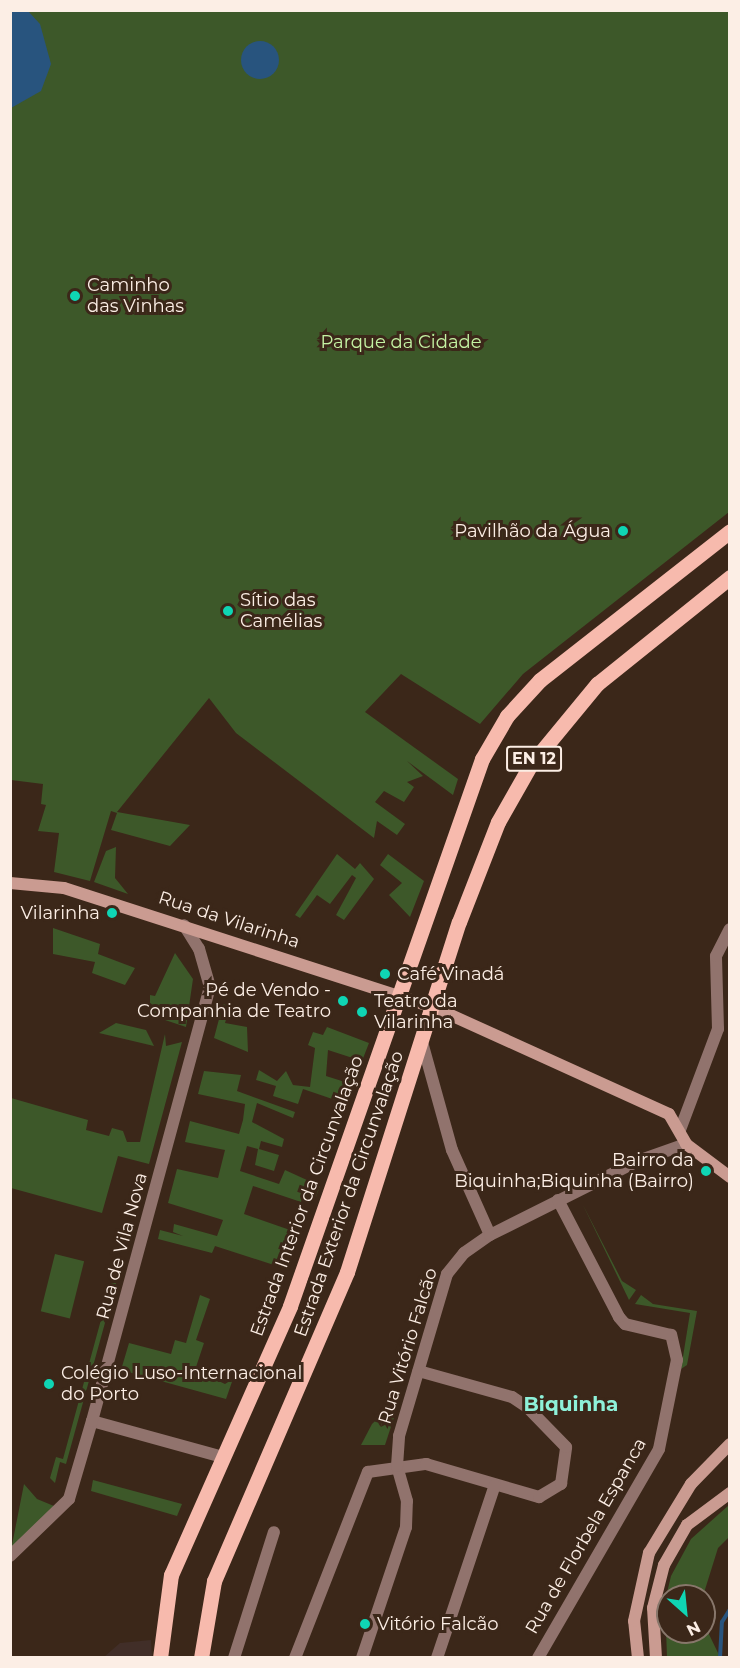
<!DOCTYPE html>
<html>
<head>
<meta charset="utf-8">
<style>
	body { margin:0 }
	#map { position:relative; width:740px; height:1668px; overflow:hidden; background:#3b2719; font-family:Montserrat,sans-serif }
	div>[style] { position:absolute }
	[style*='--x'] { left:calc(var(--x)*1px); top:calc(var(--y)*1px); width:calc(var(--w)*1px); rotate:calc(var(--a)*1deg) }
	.medical>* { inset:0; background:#412e28 }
	.green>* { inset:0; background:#3d5829; transform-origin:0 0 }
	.water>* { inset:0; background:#28547e }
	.round { border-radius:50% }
	.stream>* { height:4px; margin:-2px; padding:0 2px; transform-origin:2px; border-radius:2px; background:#28547e }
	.street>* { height:12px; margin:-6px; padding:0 6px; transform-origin:6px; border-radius:6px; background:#91736d }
	.secondary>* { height:12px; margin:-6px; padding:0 6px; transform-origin:6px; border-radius:6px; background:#ca9b91 }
	.primary>* { height:15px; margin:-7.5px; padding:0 7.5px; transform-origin:7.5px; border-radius:7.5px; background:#f7baad }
	.dots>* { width:16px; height:16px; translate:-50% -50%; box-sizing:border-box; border:3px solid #3b2719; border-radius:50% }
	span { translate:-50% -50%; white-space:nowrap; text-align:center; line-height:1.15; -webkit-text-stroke:6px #3b2719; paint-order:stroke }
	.shield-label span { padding:2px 4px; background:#3b2719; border:2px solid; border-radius:4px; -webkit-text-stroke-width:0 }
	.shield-label { font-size:16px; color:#fceee5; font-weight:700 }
	.poi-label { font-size:18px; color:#fceee5 }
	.left { translate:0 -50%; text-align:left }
	.right { translate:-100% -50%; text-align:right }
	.park-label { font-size:18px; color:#c4f3a3 }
	.street-label { font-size:18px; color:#fceee5 }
	.neighbourhood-label { font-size:20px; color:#8ef1d9; font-weight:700 }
	.frame { position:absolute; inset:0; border:12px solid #fceee5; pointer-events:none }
	.north { position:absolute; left:656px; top:1584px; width:60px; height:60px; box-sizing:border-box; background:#3b2719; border:2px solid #88776b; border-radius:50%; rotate:153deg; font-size:16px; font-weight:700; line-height:24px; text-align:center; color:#fceee5 }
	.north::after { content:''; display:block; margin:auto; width:21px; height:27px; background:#0fd5b4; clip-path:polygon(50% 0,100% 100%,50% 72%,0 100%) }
</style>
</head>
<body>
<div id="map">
	<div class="medical">
		<div style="clip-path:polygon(151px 1640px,152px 1657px,104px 1657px,120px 1643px)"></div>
	</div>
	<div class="green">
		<div style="clip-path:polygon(11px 11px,729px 11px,729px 512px,523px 674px,480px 724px,401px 674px,365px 712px,458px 779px,453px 795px,407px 761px,423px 776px,407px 782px,414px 787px,404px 802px,384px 791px,375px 802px,405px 824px,397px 835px,377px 821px,374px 838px,236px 733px,209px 698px,117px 812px,190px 825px,170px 846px,111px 830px,117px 813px,111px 811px,90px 881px,54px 872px,59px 833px,38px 831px,46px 805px,41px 804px,43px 784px,11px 780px)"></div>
		<div style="clip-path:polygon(116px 847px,115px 878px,128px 894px,94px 882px,106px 851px)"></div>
		<div style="clip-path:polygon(337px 854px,355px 869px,360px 863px,374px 879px,344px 920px,336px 915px,356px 878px,352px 875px,330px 904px,317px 895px,300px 918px,295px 915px)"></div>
		<div style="clip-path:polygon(388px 854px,424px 881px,410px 917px,389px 895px,402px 883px,380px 865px)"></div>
		<div style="clip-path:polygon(53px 928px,100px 944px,98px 954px,135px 968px,125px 985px,92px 973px,95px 962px,53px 954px)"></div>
		<div style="clip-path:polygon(175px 953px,193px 979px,186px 1027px,150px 1015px,150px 995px,155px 996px)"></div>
		<div style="clip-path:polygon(223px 1004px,230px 1006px,225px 1023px,247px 1027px,248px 1052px,214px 1038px)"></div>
		<div style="clip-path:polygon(116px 1023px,146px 1030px,154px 1046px,99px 1033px)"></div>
		<div style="clip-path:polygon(327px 1027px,369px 1043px,362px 1061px,328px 1050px,326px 1076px,345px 1082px,350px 1069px,358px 1072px,347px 1104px,303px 1089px,298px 1104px,273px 1096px,276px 1086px,256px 1080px,259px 1070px,277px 1081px,286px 1071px,293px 1085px,310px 1087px,315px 1048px,308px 1045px,313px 1032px,323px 1035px)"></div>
		<div style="clip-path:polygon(165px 1034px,166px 1046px,182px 1042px,149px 1164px,118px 1156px,102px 1213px,11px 1188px,11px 1098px,88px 1120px,86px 1130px,109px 1136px,112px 1128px,123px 1131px,127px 1142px,140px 1142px)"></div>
		<div style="clip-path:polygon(204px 1071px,241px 1075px,237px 1091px,295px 1112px,293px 1118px,257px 1103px,252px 1122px,284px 1139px,282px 1147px,261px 1141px,259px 1149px,279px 1155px,274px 1171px,255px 1165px,258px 1149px,247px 1146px,240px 1171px,279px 1184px,285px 1170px,320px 1186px,316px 1197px,304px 1193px,301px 1202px,253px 1186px,244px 1214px,290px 1230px,277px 1266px,215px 1246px,212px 1253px,158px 1239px,160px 1230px,183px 1236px,173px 1232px,174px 1224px,217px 1236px,223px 1220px,168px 1203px,177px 1169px,218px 1178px,225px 1150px,185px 1142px,190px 1121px,239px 1134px,243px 1120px,245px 1104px,198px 1094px)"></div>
		<div style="clip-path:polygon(583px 1205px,622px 1281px,636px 1290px,629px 1300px)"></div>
		<div style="left:55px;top:1254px;width:30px;height:59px;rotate:14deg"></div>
		<div style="clip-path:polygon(111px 1283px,116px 1283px,66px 1464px,60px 1462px,55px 1483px,50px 1478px,56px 1457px,63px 1459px)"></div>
		<div style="clip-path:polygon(200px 1295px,210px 1299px,196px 1340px,204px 1343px,195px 1370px,225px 1384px,233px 1379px,226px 1399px,121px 1370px,129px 1343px,171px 1354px,175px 1340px,186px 1343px)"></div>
		<div style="clip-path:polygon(641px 1295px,653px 1304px,697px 1311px,687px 1365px,681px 1369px,690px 1313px,635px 1304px)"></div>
		<div style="clip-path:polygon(401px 1396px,385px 1445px,361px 1445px,372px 1424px)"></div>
		<div style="clip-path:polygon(93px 1480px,182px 1504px,177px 1516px,91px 1491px)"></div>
		<div style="clip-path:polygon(24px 1484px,37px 1499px,54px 1506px,11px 1550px)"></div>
		<div style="clip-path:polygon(729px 1505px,729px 1537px,718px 1548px,703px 1596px,668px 1596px,668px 1632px,704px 1632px,704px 1624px,720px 1657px,667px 1657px,665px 1601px,671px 1576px,691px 1539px)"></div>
	</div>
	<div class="water">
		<div style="clip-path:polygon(11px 10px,28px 11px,40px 24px,51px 64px,41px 91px,11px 108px)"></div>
		<div class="round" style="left:241px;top:41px;width:38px;height:38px"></div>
	</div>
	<div class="stream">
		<div style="--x:720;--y:1658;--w:36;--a:-87"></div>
		<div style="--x:722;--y:1622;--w:15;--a:-58"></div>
	</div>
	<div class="street">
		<div style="--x:422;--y:1042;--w:112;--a:74.5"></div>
		<div style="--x:452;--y:1150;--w:93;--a:65.9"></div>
		<div style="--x:680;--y:1130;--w:108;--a:-69.4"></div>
		<div style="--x:718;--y:1029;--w:73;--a:-91.6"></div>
		<div style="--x:716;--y:956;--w:30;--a:-63"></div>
		<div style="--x:92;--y:1421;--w:136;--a:15.4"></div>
		<div style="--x:10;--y:1556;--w:82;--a:-44"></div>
		<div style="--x:69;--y:1499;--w:81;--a:-73.6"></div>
		<div style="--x:92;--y:1421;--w:450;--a:-74.8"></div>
		<div style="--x:210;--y:987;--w:40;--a:-106"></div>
		<div style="--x:199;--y:949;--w:28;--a:-122"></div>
		<div style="--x:234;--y:1658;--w:132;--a:-72.4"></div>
		<div style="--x:295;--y:1658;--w:200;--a:-68.6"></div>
		<div style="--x:368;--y:1472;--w:59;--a:-7.9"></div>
		<div style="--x:426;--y:1464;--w:118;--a:16.3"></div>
		<div style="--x:539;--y:1497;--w:26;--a:-31"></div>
		<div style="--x:561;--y:1484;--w:37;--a:-82"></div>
		<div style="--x:566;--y:1447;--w:56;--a:-134.3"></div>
		<div style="--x:527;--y:1407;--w:18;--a:-146"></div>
		<div style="--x:512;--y:1397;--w:97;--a:-164.4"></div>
		<div style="--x:362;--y:1658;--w:138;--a:-71.4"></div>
		<div style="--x:406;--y:1527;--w:26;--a:-88"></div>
		<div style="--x:407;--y:1501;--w:36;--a:-106"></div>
		<div style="--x:397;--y:1466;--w:30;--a:-86"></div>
		<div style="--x:399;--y:1436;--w:169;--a:-73.5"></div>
		<div style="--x:447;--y:1274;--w:27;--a:-51"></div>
		<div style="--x:464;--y:1253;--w:32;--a:-35"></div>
		<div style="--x:490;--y:1235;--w:165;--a:-26.6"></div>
		<div style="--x:638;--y:1161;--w:51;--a:-19.5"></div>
		<div style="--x:437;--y:1658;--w:182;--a:-71.5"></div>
		<div style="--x:538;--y:1658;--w:241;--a:-59.9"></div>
		<div style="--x:659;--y:1449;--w:91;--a:-78.6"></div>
		<div style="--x:677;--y:1360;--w:26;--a:-103"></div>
		<div style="--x:671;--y:1335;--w:47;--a:-166.6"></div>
		<div style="--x:625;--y:1324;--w:9;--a:-131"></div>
		<div style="--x:619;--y:1317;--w:132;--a:-117.5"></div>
	</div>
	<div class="secondary">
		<div style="--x:10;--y:883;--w:54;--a:5.3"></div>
		<div style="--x:64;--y:888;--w:388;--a:17.9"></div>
		<div style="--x:433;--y:1007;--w:259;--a:24.4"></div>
		<div style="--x:669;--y:1114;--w:34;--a:60"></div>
		<div style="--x:686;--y:1144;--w:55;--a:36.9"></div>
		<div style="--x:638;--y:1658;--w:37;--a:-96"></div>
		<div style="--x:634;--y:1621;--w:70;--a:-77.6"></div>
		<div style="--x:649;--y:1553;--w:81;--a:-58.7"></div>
		<div style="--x:691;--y:1484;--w:56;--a:-45.7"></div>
		<div style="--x:656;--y:1658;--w:50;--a:-93.4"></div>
		<div style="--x:653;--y:1608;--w:44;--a:-75.7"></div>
		<div style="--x:664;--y:1565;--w:46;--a:-60.1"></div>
		<div style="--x:687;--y:1525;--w:54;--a:-36.7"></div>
	</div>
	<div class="primary">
		<div style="--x:160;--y:1658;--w:84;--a:-82.5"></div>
		<div style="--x:171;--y:1575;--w:294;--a:-66.1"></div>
		<div style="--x:290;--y:1306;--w:580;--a:-70.66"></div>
		<div style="--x:482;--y:759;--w:50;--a:-59.8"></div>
		<div style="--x:507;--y:716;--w:49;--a:-47.5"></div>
		<div style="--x:540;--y:680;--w:241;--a:-38.1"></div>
		<div style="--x:201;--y:1658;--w:78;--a:-80.4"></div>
		<div style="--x:214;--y:1581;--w:336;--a:-66.7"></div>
		<div style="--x:347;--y:1272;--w:367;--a:-72.3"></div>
		<div style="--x:459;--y:922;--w:107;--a:-68.7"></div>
		<div style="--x:498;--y:822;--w:67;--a:-60.4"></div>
		<div style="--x:531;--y:764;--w:104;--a:-50.5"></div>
		<div style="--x:597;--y:684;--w:171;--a:-38.8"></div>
	</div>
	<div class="dots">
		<div style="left:75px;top:296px;background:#0fd5b4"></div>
		<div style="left:623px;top:531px;background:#0fd5b4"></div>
		<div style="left:228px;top:611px;background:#0fd5b4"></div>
		<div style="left:112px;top:913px;background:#0fd5b4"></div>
		<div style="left:385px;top:974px;background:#0fd5b4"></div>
		<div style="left:343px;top:1001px;background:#0fd5b4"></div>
		<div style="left:362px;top:1012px;background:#0fd5b4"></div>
		<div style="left:706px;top:1171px;background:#0fd5b4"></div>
		<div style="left:49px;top:1384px;background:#0fd5b4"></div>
		<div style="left:365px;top:1624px;background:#0fd5b4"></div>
	</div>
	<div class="shield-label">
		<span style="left:534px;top:759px">EN 12</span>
	</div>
	<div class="poi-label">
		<span class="left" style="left:87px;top:296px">Caminho<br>das Vinhas</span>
		<span class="right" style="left:611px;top:531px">Pavilhão da Água</span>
		<span class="left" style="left:240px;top:611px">Sítio das<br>Camélias</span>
		<span class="right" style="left:100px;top:913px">Vilarinha</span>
		<span class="left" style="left:397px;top:974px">Café Vinadá</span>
		<span class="right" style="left:331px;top:1001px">Pé de Vendo -<br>Companhia de Teatro</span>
		<span class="left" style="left:374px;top:1012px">Teatro da<br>Vilarinha</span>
		<span class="right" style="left:694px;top:1171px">Bairro da<br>Biquinha;Biquinha (Bairro)</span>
		<span class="left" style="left:61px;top:1384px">Colégio Luso-Internacional<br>do Porto</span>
		<span class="left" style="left:377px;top:1624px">Vitório Falcão</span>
	</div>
	<div class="park-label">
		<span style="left:401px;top:342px">Parque da Cidade</span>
	</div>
	<div class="street-label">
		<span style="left:229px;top:920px;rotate:18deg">Rua da Vilarinha</span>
		<span style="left:349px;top:1194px;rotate:-71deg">Estrada Exterior da Circunvalação</span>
		<span style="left:307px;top:1196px;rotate:-70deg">Estrada Interior da Circunvalação</span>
		<span style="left:122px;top:1246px;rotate:-75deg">Rua de Vila Nova</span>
		<span style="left:408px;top:1346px;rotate:-73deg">Rua Vitório Falcão</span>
		<span style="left:586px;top:1536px;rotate:-60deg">Rua de Florbela Espanca</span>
	</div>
	<div class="neighbourhood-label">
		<span style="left:571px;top:1404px">Biquinha</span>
	</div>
	<div class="frame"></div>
	<div class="north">N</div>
</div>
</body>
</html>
